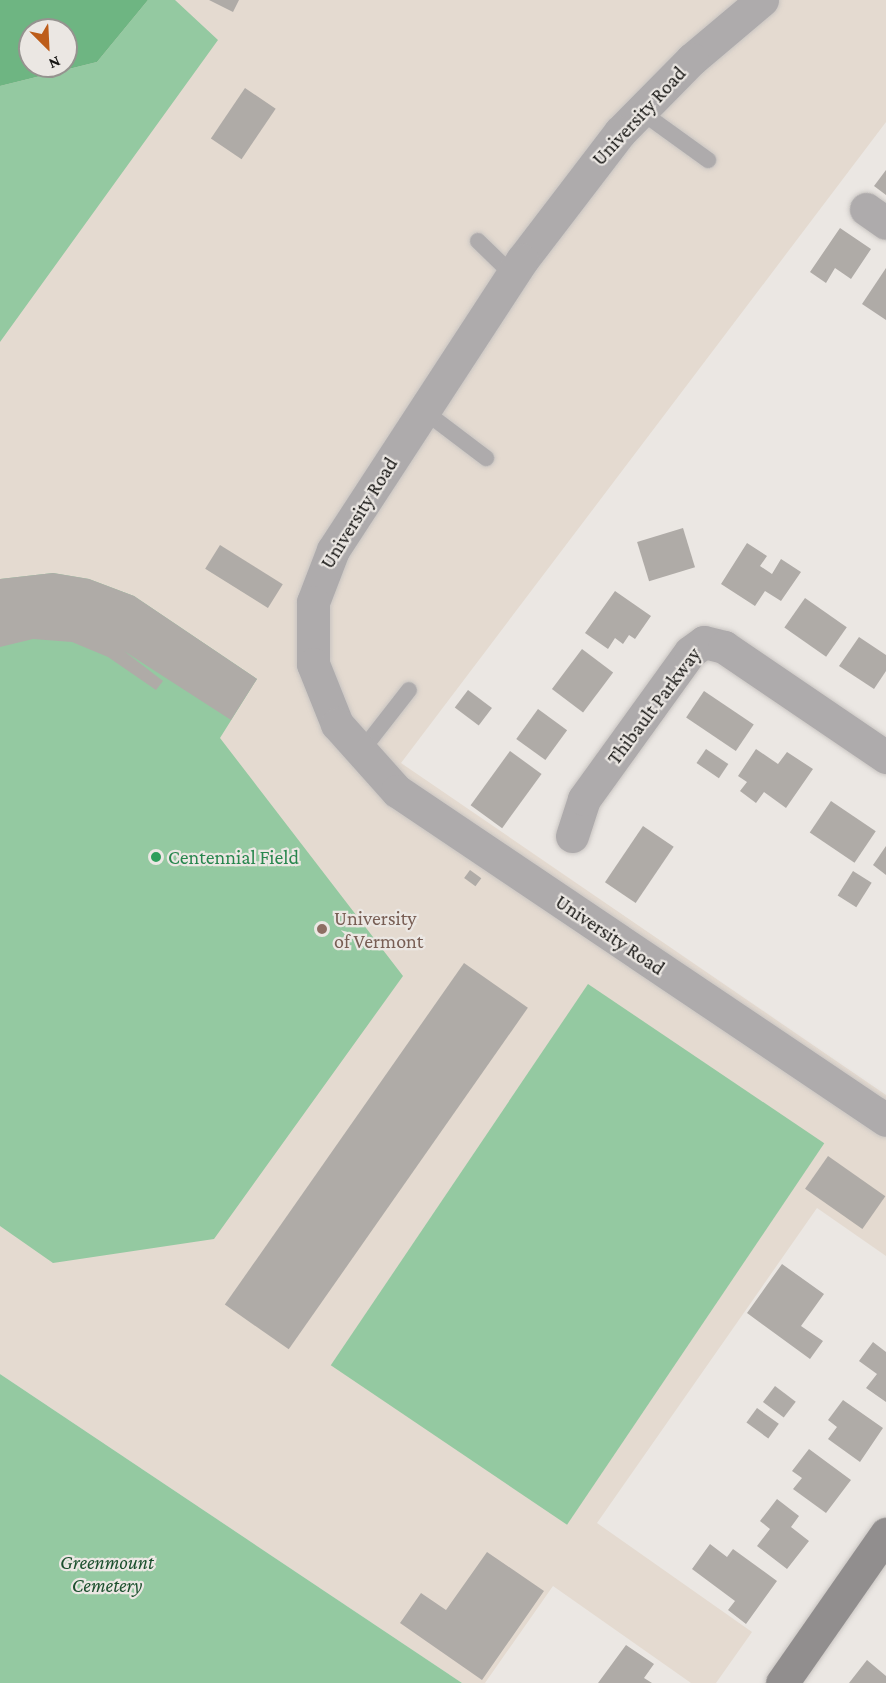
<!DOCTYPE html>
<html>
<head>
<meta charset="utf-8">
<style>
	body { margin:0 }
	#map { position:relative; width:886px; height:1683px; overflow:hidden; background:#ebe7e3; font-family:"Crimson Pro",serif }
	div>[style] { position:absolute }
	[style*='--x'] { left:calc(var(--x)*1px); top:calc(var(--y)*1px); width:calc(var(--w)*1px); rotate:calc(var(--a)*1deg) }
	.built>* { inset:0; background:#e4dad0 }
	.green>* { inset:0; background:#94c9a1; transform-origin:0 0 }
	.forest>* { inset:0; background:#6eb582 }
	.building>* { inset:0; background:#afaba7; transform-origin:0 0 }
	.roads { filter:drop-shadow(0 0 2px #c9c5c2) drop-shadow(0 0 2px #c9c5c2) }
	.lane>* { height:16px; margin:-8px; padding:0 8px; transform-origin:8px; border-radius:8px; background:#aeabac }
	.street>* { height:33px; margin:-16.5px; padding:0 16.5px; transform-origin:16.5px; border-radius:16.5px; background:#aeabac }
	.secondary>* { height:33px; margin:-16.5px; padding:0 16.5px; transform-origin:16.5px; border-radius:16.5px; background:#918e8e }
	.dots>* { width:16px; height:16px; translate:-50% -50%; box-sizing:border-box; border:3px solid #ebe7e3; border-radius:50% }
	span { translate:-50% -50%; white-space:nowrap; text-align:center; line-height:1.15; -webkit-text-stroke:4.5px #ebe7e3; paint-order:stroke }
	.street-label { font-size:20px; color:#151412 }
	.leisure-label { font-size:20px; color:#27864d }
	.left { translate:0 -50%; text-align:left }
	.education-label { font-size:20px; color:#785e54 }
	.park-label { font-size:20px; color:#1c502e; font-style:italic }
	.north { position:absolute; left:18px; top:18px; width:60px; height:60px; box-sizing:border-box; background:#ebe7e3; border:2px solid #95938f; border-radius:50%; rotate:156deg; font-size:16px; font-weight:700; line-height:24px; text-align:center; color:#151412 }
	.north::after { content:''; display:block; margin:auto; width:21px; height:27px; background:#bd5d1a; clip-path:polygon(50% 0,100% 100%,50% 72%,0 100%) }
</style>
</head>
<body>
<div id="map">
	<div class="built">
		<div style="clip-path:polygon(evenodd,6px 0,886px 0,886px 122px,401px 763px,886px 1095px,886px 1256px,817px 1208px,597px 1523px,752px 1632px,716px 1683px,691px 1683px,553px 1586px,485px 1683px,462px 1683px,0 1374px,0 6px,6px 0,30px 30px,66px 30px,66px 66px,30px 66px,30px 30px)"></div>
	</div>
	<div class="green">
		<div style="clip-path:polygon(148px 0,175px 0,218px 40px,0 342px,0 86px,97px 62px)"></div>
		<div style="clip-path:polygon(53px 573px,89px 579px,134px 596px,257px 679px,220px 738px,403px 976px,214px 1239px,53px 1263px,0 1226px,0 579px)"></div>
		<div style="left:588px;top:984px;width:285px;height:460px;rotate:34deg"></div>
		<div style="clip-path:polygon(0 1374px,462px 1683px,0 1683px)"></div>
	</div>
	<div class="forest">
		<div style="clip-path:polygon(evenodd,0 0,148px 0,97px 62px,0 86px,0 0,30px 30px,66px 30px,66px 66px,30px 66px,30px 30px)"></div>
	</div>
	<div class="building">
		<div style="clip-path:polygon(209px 0,239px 0,233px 12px)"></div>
		<div style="left:245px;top:88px;width:37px;height:61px;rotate:34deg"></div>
		<div style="clip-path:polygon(886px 170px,886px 195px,874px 186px)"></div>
		<div style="clip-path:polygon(840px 228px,871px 249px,851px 279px,835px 268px,826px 283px,810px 272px)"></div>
		<div style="clip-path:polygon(886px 268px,886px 320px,862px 304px)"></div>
		<div style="left:683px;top:528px;width:41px;height:48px;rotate:73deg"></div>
		<div style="clip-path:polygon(747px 543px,767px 556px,760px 566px,772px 574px,781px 559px,801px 572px,781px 601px,765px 591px,755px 606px,721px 584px)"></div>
		<div style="left:220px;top:545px;width:74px;height:28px;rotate:32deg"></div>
		<div style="clip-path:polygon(53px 573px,89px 579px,134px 596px,257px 679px,231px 720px,124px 651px,163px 681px,156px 690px,108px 657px,72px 642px,33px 639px,0 647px,0 579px)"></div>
		<div style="clip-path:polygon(615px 591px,651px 616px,635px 639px,629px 635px,623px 644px,615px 638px,608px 649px,585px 633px)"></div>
		<div style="left:805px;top:598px;width:51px;height:36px;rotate:35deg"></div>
		<div style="clip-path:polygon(859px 637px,886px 655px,886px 671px,874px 689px,839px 666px)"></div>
		<div style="left:582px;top:649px;width:39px;height:50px;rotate:37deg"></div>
		<div style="left:468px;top:690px;width:30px;height:22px;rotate:37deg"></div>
		<div style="left:704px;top:691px;width:60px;height:32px;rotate:34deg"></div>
		<div style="left:538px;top:709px;width:36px;height:37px;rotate:36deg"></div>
		<div style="left:706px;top:749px;width:27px;height:17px;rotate:34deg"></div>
		<div style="clip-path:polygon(756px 749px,778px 764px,787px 752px,813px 769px,786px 808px,764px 792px,756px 803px,740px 791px,747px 782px,738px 776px)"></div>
		<div style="left:510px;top:751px;width:39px;height:67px;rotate:36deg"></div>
		<div style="left:831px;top:801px;width:54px;height:38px;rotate:34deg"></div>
		<div style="left:643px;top:826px;width:37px;height:68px;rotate:34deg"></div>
		<div style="clip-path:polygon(886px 846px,886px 875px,873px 865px)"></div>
		<div style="left:470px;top:870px;width:14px;height:10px;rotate:36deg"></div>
		<div style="left:853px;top:871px;width:22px;height:29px;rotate:32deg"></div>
		<div style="left:464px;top:963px;width:78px;height:417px;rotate:35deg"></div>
		<div style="left:828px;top:1156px;width:70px;height:40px;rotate:35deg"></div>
		<div style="clip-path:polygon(782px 1264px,824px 1294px,801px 1326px,823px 1341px,810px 1359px,747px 1313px)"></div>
		<div style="clip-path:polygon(873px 1342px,886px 1352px,886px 1402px,866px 1388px,877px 1374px,859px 1361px)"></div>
		<div style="left:775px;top:1386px;width:26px;height:20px;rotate:37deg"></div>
		<div style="clip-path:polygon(843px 1400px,883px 1428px,860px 1462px,828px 1439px,837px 1427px,828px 1420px)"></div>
		<div style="left:757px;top:1408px;width:27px;height:18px;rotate:36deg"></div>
		<div style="clip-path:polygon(809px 1449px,851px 1480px,826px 1513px,793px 1489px,802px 1478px,792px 1471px)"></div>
		<div style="clip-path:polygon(777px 1499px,799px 1516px,791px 1527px,809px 1541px,787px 1569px,757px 1546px,770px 1529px,760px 1521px)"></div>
		<div style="clip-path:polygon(710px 1544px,727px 1557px,733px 1549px,777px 1581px,746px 1624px,728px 1610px,735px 1601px,692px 1569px)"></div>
		<div style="clip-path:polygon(487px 1552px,544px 1591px,482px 1680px,400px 1623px,421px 1593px,446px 1610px)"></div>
		<div style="clip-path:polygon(626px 1645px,654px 1664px,644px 1678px,652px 1683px,598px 1683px)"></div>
		<div style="clip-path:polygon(867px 1660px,886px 1676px,886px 1683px,849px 1683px)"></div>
	</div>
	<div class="roads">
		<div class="lane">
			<div style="--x:640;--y:111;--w:84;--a:35.8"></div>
			<div style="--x:478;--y:241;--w:49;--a:44.2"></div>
			<div style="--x:424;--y:411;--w:78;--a:37.2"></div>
			<div style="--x:359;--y:754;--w:81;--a:-52"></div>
		</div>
		<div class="street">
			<div style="--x:762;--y:0;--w:92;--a:139.9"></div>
			<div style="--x:692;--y:59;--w:103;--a:134.6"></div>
			<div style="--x:620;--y:132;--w:161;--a:127.4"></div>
			<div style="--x:522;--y:260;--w:346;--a:123.1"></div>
			<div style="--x:333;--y:550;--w:56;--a:111"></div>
			<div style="--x:313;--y:602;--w:62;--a:90"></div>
			<div style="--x:313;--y:664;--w:65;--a:68.2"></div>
			<div style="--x:337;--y:724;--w:90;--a:48.2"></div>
			<div style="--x:397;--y:791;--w:589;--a:33.93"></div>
			<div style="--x:866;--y:209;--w:24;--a:35"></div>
			<div style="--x:572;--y:836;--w:39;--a:-72"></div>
			<div style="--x:584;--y:799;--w:181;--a:-54.2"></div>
			<div style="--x:690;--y:652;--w:17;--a:-36"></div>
			<div style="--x:704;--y:642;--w:21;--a:14"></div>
			<div style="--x:724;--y:647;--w:196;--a:34.2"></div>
		</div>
		<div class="secondary">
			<div style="--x:782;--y:1683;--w:182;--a:-55.1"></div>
		</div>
	</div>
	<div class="dots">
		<div style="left:156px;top:857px;background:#2e9e5b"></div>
		<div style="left:322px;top:929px;background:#8d6e63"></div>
	</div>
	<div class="street-label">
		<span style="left:639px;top:116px;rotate:-47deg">University Road</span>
		<span style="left:359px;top:513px;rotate:-58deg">University Road</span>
		<span style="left:654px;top:706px;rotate:-53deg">Thibault Parkway</span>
		<span style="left:610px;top:935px;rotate:34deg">University Road</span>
	</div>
	<div class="leisure-label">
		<span class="left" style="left:168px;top:857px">Centennial Field</span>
	</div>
	<div class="education-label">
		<span class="left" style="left:334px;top:930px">University<br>of Vermont</span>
	</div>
	<div class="park-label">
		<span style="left:107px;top:1574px">Greenmount<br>Cemetery</span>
	</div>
	<div class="north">N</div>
</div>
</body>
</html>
